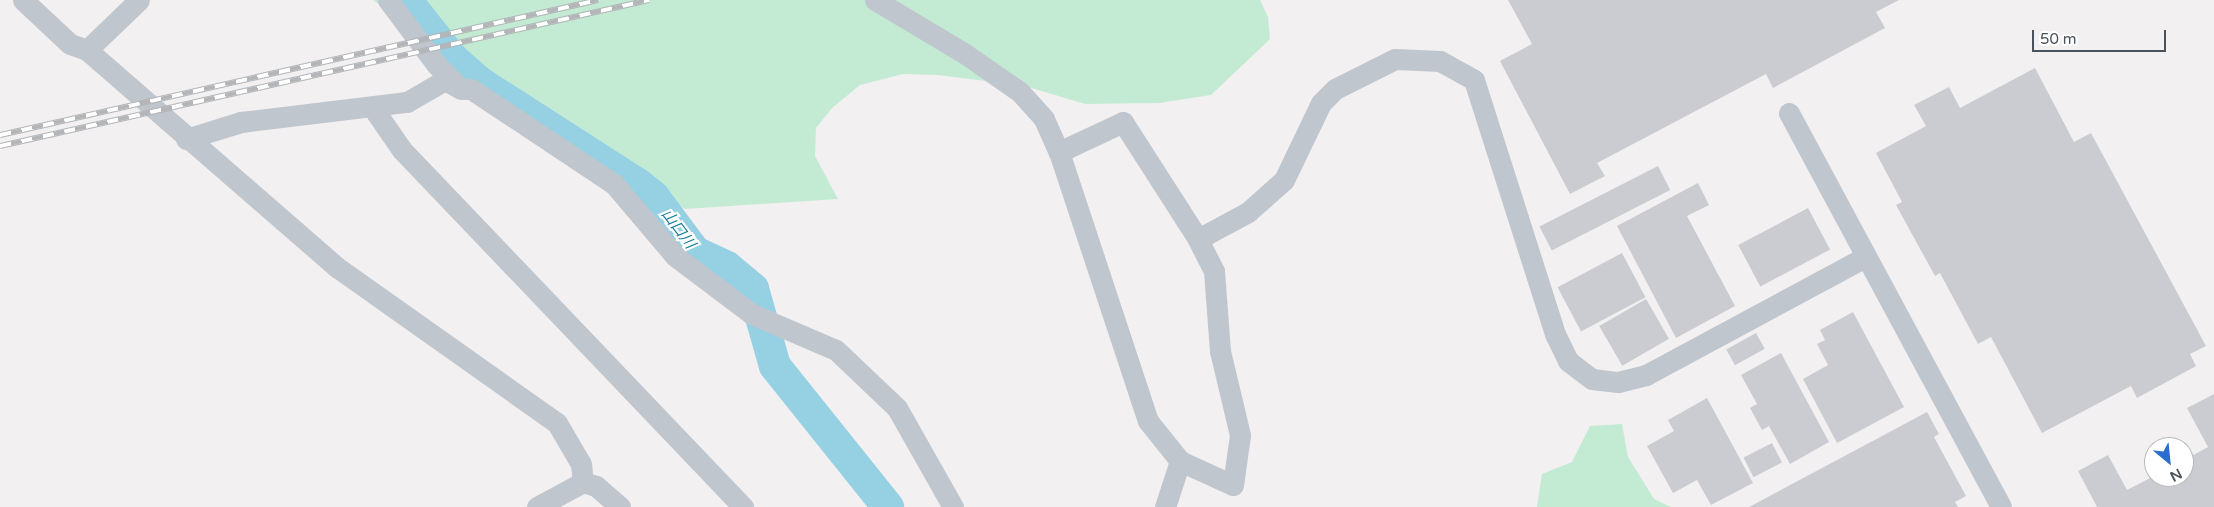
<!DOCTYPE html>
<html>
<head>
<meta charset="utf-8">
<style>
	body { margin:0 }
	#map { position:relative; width:2214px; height:507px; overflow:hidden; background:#f2f0f0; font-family:"Varela Round","Noto Sans JP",sans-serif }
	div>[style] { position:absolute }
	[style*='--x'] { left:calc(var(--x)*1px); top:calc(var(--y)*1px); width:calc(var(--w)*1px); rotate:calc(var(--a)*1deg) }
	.green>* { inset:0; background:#c3ebd4 }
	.river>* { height:32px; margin:-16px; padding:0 16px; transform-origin:16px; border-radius:16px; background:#95d0e3 }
	.building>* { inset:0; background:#cbccd2; transform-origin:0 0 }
	.minor>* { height:21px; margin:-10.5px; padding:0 10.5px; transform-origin:10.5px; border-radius:10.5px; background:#c0c6cd }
	.rail>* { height:5.5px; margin-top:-2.75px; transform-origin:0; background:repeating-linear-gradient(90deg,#fff 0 11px,#b3b5b9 0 22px); box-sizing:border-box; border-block:1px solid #b3b5b9 }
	span { translate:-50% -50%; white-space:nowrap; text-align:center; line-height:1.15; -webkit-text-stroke:4.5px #fff; paint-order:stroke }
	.water-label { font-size:15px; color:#1b7d9d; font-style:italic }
	.north { position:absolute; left:2144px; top:437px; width:50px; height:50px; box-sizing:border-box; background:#fff; border:1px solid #b7babd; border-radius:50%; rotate:152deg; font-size:14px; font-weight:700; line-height:20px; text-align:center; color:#4a525b }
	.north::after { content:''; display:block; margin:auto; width:18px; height:22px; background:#2c6ed0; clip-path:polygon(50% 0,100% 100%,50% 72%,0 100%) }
	.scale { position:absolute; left:2032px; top:30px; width:134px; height:22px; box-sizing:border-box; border:2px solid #4a525b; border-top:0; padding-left:6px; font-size:15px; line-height:18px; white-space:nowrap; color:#4a525b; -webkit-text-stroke:4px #fff; paint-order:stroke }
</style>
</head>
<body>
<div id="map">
	<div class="green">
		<div style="clip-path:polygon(373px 0,1260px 0,1268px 17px,1270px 39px,1211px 95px,1159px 103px,1085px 104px,1025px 86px,938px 75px,903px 74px,860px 85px,832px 108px,816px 128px,815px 156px,838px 199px,685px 209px)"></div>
		<div style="clip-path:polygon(1622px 424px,1628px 457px,1654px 499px,1671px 507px,1537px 507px,1542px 474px,1572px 462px,1590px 426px)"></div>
	</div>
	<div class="river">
		<div style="--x:406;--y:0;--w:75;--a:51.5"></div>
		<div style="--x:453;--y:59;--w:35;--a:41"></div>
		<div style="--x:479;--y:82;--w:189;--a:32.7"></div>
		<div style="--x:638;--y:184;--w:21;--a:39"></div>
		<div style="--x:654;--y:197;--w:69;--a:53.3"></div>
		<div style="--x:695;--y:252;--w:35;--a:25"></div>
		<div style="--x:727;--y:267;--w:34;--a:40"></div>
		<div style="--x:753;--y:289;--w:80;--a:74.1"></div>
		<div style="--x:775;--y:366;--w:181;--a:51.3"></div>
	</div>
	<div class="building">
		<div style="clip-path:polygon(1508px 0,1899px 0,1876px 12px,1885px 28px,1773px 88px,1766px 74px,1597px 163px,1605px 176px,1570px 194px,1500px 61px,1532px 44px)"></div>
		<div style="clip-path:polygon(2035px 68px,2074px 142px,2091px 133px,2206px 346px,2190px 354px,2196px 366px,2137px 398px,2131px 386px,2042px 433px,1991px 337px,1978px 344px,1940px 273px,1935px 276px,1896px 205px,1902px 202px,1876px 153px,1926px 126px,1914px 105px,1949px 87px,1960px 108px)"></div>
		<div style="left:1658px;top:166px;width:27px;height:133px;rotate:63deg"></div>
		<div style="clip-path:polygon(1698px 183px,1709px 205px,1687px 216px,1735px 306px,1676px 338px,1617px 226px)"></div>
		<div style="left:1808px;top:208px;width:47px;height:79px;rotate:62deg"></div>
		<div style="left:1622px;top:253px;width:50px;height:73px;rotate:62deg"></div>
		<div style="left:1646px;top:299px;width:46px;height:54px;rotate:60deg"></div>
		<div style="clip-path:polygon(1853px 312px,1904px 407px,1837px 443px,1803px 379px,1828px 365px,1817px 344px,1825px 340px,1820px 330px)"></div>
		<div style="left:1756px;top:333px;width:18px;height:34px;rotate:61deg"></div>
		<div style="clip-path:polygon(1781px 353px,1829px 442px,1790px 464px,1769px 426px,1762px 430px,1750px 408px,1757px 404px,1741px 375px)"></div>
		<div style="clip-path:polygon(2214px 394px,2214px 507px,2097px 507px,2078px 471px,2108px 455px,2127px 490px,2154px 476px,2184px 477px,2184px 460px,2208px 447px,2187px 408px)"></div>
		<div style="clip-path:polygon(1707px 398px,1753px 483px,1711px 505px,1697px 480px,1673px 493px,1647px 446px,1674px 431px,1668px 420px)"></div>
		<div style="clip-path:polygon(1927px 412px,1939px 434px,1934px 437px,1966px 496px,1955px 502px,1958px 507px,1749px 507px)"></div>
		<div style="left:1772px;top:443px;width:22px;height:32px;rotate:63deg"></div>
	</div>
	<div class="minor">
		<div style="--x:23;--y:0;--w:64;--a:43.1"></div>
		<div style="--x:70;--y:44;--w:18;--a:19"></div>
		<div style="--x:87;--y:50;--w:332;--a:41"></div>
		<div style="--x:338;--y:268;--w:268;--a:35.3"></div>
		<div style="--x:557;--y:423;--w:48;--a:59.7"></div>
		<div style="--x:581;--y:464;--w:18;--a:84"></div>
		<div style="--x:388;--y:0;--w:80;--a:53.1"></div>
		<div style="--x:436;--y:64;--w:33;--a:45"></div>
		<div style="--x:875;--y:0;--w:104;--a:30.8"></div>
		<div style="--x:964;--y:53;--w:68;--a:34.9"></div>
		<div style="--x:1020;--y:92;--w:36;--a:48"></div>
		<div style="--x:1044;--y:119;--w:36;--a:66"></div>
		<div style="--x:1059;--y:152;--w:283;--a:71.7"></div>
		<div style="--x:1148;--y:421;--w:51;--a:51.3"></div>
		<div style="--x:1180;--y:461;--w:58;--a:24.4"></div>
		<div style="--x:1233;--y:485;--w:50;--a:-82"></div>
		<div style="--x:1240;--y:435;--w:86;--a:-103.4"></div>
		<div style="--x:1220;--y:351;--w:80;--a:-94.3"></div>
		<div style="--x:1214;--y:271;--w:36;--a:-117"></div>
		<div style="--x:1198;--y:239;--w:139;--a:-122.7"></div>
		<div style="--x:1123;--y:122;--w:71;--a:154.9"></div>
		<div style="--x:87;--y:50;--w:72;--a:-43.9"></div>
		<div style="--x:373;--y:108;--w:51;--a:55.4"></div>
		<div style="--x:402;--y:150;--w:494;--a:46.3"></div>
		<div style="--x:1789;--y:113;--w:447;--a:61.7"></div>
		<div style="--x:186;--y:139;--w:58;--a:-17.2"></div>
		<div style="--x:241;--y:122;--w:167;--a:-6.9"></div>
		<div style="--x:407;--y:102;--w:44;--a:-30.1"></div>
		<div style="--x:445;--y:80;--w:18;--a:29"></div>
		<div style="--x:461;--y:89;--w:10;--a:0"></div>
		<div style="--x:471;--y:89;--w:172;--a:33.6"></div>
		<div style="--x:614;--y:184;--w:94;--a:49.7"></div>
		<div style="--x:675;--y:256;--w:96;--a:37"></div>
		<div style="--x:752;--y:314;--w:91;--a:23.2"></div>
		<div style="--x:836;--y:350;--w:84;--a:43.6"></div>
		<div style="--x:897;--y:408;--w:114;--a:60.5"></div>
		<div style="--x:1198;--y:239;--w:57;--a:-28.4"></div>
		<div style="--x:1248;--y:212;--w:48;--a:-41.6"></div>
		<div style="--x:1284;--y:180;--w:85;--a:-64.3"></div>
		<div style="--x:1321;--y:103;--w:20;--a:-45"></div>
		<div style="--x:1335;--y:89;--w:67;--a:-26.6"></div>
		<div style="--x:1395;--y:59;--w:45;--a:2.5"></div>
		<div style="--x:1440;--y:61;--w:39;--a:29"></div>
		<div style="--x:1474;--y:80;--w:267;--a:72.3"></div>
		<div style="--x:1555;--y:334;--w:30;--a:64"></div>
		<div style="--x:1568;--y:361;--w:30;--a:37"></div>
		<div style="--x:1592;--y:379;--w:26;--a:7"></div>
		<div style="--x:1618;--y:382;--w:29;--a:-14"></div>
		<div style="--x:1646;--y:375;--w:249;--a:-28.3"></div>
		<div style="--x:537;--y:507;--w:52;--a:-28.5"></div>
		<div style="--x:583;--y:482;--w:14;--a:17"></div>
		<div style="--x:596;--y:486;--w:32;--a:41"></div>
		<div style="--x:1165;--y:507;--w:48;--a:-71.9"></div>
	</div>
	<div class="rail">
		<div style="--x:0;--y:135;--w:613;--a:-12.72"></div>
		<div style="--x:0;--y:146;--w:665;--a:-12.68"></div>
	</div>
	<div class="water-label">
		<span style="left:678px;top:229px;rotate:53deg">山口川</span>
	</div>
	<div class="north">N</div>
	<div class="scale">50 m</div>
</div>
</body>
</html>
